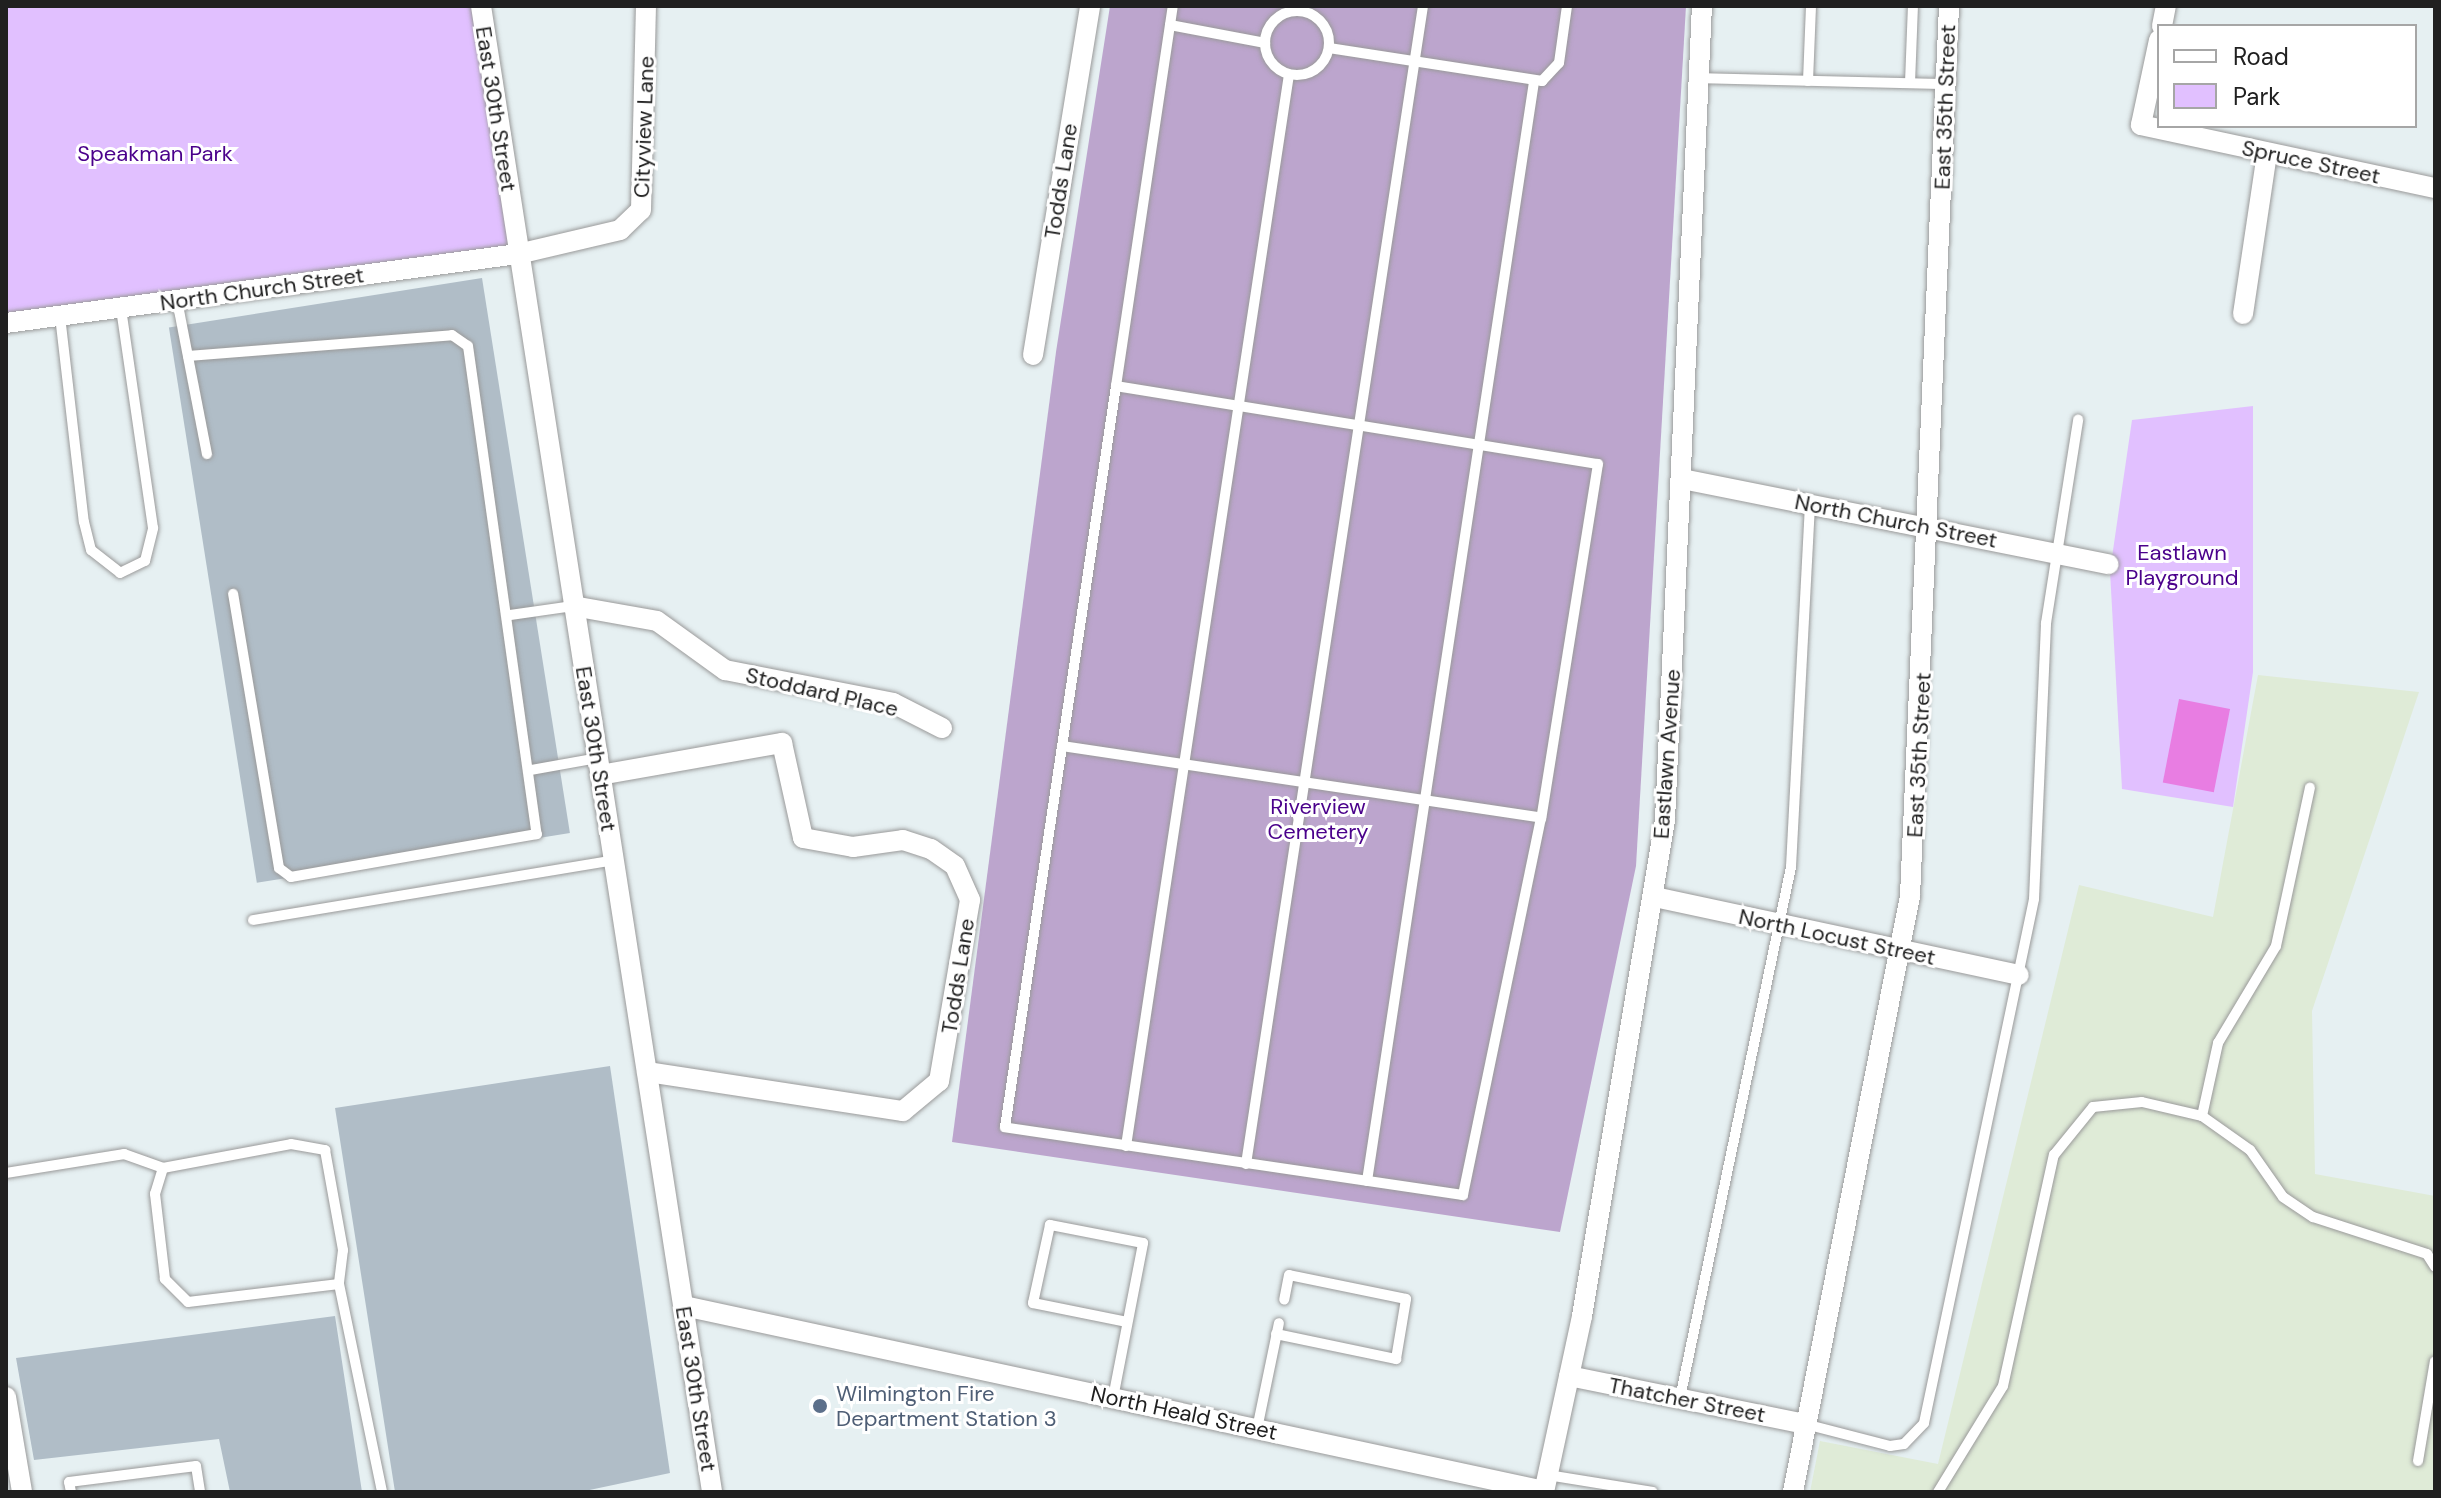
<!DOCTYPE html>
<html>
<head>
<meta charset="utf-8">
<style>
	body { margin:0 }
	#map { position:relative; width:2441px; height:1498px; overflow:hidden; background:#e6f0f2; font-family:"DM Sans",sans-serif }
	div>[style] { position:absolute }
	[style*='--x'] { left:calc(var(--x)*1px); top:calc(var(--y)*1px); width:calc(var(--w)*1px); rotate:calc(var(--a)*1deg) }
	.industrial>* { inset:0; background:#dfebd7 }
	.construction>* { inset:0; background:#b0bdc7; transform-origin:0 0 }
	.cemetery>* { inset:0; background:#bca5cd }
	.park>* { inset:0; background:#e1c0ff }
	.pitch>* { inset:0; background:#e87de2; transform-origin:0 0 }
	.roads { filter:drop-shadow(0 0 2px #9a9a9a) drop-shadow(0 0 2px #9a9a9a) }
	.lane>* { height:10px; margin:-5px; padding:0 5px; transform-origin:5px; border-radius:5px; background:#fff }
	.lane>.ring { margin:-5px; padding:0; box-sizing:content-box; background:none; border:10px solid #fff; border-radius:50% }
	.street>* { height:20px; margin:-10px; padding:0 10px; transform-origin:10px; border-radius:10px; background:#fff }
	.dots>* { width:22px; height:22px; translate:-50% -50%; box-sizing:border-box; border:4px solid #fff; border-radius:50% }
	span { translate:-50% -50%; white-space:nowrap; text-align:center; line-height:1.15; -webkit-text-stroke:6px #fff; paint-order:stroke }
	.street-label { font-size:22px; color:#202020 }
	.park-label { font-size:22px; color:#4a018b }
	.service-label { font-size:22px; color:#4e5e75 }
	.left { translate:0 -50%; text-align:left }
	.frame { position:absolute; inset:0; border:8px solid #202020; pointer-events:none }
	.legend { position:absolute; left:2157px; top:24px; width:260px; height:104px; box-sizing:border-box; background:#fff; border:2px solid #a6a6a6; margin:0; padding:10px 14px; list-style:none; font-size:24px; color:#202020 }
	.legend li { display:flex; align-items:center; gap:16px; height:40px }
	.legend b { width:40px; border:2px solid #a6a6a6 }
</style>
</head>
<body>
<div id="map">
	<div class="industrial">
		<div style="clip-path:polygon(2258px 675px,2419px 692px,2312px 1011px,2315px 1174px,2435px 1196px,2435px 1492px,1810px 1492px,1820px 1441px,1938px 1464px,2079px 885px,2213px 917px)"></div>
	</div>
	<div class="construction">
		<div style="left:482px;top:278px;width:562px;height:317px;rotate:81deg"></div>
		<div style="clip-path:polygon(610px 1066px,670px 1473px,580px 1492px,395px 1492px,335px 1108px)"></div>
		<div style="clip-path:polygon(335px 1316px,362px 1492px,230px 1492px,219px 1439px,34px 1460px,16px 1358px)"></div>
	</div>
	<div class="cemetery">
		<div style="clip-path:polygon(1110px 6px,1686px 6px,1636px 866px,1560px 1232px,952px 1142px,1056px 352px)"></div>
	</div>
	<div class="park">
		<div style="clip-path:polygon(6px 6px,481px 6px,518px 254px,6px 323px)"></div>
		<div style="clip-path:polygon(2253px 406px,2253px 672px,2233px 807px,2122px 789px,2110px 571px,2132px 420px)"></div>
	</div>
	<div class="pitch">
		<div style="left:2179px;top:699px;width:52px;height:85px;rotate:11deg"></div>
	</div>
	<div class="roads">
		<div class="lane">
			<div class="ring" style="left:1265px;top:11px;width:54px;height:54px"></div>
			<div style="--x:1170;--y:25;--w:97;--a:10.7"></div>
			<div style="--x:1329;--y:48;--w:216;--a:8.8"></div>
			<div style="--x:1542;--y:81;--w:25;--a:-47"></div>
			<div style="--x:1559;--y:63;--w:58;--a:-82"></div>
			<div style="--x:1699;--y:78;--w:247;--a:1.4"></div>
			<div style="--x:1808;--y:81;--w:75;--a:-87.7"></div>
			<div style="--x:1910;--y:83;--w:77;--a:-87.8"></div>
			<div style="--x:177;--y:300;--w:157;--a:79"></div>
			<div style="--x:60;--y:316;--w:207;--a:83.4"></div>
			<div style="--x:84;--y:522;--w:29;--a:76"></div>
			<div style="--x:91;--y:550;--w:37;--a:38"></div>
			<div style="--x:120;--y:573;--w:28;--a:-26"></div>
			<div style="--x:145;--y:561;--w:34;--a:-76"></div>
			<div style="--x:153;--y:528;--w:222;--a:-98.3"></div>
			<div style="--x:188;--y:356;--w:265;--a:-4.5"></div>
			<div style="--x:452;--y:335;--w:19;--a:35"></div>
			<div style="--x:468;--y:346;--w:493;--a:82"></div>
			<div style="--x:537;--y:834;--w:250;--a:170.1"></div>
			<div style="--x:291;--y:877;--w:15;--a:-143"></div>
			<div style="--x:279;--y:868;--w:278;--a:-99.5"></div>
			<div style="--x:1116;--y:386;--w:488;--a:9.2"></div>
			<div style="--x:1598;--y:464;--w:359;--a:99.1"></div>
			<div style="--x:1541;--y:818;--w:385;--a:101.7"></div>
			<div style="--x:1463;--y:1195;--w:463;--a:-171.6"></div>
			<div style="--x:1005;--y:1127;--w:749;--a:-81.48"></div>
			<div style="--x:1116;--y:386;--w:384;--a:-81.5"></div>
			<div style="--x:510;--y:615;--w:64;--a:-8.1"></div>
			<div style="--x:1062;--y:746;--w:484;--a:8.5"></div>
			<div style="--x:531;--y:770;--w:68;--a:-10.2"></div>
			<div style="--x:253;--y:920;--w:366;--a:-9.4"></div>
			<div style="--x:2202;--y:1116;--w:75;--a:-77.6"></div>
			<div style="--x:2218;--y:1043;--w:113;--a:-59.1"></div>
			<div style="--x:2276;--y:946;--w:162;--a:-77.9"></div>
			<div style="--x:1126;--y:1146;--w:1084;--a:-81.35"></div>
			<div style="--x:1246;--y:1164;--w:1171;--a:-81.31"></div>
			<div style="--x:6;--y:1173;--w:120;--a:-9.1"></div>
			<div style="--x:124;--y:1154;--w:41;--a:19.7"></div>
			<div style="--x:1367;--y:1181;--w:1112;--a:-81.36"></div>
			<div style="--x:339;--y:1284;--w:152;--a:173.2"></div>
			<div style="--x:188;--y:1302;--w:33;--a:-135"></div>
			<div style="--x:165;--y:1279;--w:86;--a:-96.7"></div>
			<div style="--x:155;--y:1194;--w:27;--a:-73"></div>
			<div style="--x:163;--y:1168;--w:130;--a:-10.6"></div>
			<div style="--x:291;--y:1144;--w:35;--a:10"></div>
			<div style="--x:325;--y:1150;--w:102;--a:79.8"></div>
			<div style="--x:343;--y:1250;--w:34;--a:97"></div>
			<div style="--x:339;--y:1284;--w:212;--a:78.3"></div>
			<div style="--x:1276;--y:1334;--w:123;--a:11.8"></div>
			<div style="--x:1396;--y:1359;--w:61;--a:-80.5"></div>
			<div style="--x:1406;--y:1299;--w:119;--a:-168.4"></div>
			<div style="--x:1289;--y:1275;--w:25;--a:101"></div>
			<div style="--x:1113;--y:1398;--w:158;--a:-79"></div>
			<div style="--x:1143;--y:1243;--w:95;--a:-169"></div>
			<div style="--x:1050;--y:1225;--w:80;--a:102.3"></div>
			<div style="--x:1033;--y:1303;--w:96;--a:11.4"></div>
			<div style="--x:1680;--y:1398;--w:542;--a:-78.19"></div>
			<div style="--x:1791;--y:867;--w:363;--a:-87"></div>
			<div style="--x:1805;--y:1424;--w:88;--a:14.5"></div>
			<div style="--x:1890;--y:1446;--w:14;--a:-8"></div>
			<div style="--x:1904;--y:1444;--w:29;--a:-46"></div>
			<div style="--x:1924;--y:1423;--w:535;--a:-78.14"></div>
			<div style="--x:2034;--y:899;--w:276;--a:-87.5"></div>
			<div style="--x:2046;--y:623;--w:206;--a:-81"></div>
			<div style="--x:1257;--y:1429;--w:108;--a:-78.3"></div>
			<div style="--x:2418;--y:1461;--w:101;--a:-80.4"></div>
			<div style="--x:1548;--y:1475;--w:106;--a:9.2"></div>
			<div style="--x:71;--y:1492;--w:10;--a:-101"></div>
			<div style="--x:69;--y:1482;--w:128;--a:-7.2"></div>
			<div style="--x:196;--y:1466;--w:26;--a:81"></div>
			<div style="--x:1938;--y:1492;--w:124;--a:-58.5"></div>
			<div style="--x:2003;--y:1386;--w:237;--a:-77.6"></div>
			<div style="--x:2054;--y:1155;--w:62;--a:-50.9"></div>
			<div style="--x:2093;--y:1107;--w:49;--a:-5.8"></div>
			<div style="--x:2142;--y:1102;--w:62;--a:13.1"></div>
			<div style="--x:2202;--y:1116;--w:59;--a:35.3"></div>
			<div style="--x:2250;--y:1150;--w:57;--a:54.9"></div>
			<div style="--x:2283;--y:1197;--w:36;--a:34"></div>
			<div style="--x:2313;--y:1217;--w:120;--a:18"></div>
			<div style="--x:2427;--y:1254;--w:15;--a:58"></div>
		</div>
		<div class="street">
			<div style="--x:481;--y:6;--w:1504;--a:81.16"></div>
			<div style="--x:2162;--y:26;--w:20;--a:-79"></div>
			<div style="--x:2159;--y:40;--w:87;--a:102"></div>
			<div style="--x:2141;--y:125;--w:301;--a:12.1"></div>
			<div style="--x:2243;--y:314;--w:163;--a:-81.5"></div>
			<div style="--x:6;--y:323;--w:517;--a:-7.68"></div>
			<div style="--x:518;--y:254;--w:105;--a:-13.2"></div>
			<div style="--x:620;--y:230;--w:29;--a:-44"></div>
			<div style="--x:641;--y:210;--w:204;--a:-88.6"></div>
			<div style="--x:1033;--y:355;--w:354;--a:-80.7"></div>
			<div style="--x:1682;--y:479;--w:435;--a:11.3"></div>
			<div style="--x:573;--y:606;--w:85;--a:10.1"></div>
			<div style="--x:657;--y:621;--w:84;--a:35.8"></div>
			<div style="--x:725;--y:670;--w:171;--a:11.1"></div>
			<div style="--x:893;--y:703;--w:55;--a:27"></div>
			<div style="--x:600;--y:775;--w:185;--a:-10"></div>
			<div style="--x:782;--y:743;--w:97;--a:77.5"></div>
			<div style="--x:803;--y:838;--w:51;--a:10.2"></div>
			<div style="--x:853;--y:847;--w:50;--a:-8"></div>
			<div style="--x:903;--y:840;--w:29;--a:18"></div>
			<div style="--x:931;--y:849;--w:29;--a:35"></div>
			<div style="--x:955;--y:866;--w:37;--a:66"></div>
			<div style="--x:970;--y:900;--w:184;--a:99.7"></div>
			<div style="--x:939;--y:1081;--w:47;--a:140.2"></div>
			<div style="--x:903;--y:1111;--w:259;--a:-171.3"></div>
			<div style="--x:1655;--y:897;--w:372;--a:12.1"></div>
			<div style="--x:684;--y:1306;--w:880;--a:12.14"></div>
			<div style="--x:1569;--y:1376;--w:241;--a:11.5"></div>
			<div style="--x:6;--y:1397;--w:96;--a:80.4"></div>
			<div style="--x:1544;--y:1492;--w:180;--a:-77.8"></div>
			<div style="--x:1582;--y:1316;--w:503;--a:-80.5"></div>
			<div style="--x:1665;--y:820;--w:815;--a:-87.4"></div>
			<div style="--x:1793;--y:1492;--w:607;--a:-78.89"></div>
			<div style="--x:1910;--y:896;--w:891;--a:-87.49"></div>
		</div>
	</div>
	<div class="dots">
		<div style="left:820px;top:1406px;background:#5c6f8a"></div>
	</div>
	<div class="street-label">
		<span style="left:1945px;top:107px;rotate:-88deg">East 35th Street</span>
		<span style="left:496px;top:109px;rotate:81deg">East 30th Street</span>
		<span style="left:644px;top:127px;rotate:-88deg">Cityview Lane</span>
		<span style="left:2311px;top:162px;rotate:12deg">Spruce Street</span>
		<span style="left:1061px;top:181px;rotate:-81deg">Todds Lane</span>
		<span style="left:262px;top:289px;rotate:-8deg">North Church Street</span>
		<span style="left:1896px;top:521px;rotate:11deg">North Church Street</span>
		<span style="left:822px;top:692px;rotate:13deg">Stoddard Place</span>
		<span style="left:596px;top:749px;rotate:81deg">East 30th Street</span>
		<span style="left:1667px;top:754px;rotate:-86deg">Eastlawn Avenue</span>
		<span style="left:1919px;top:755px;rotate:-87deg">East 35th Street</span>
		<span style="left:1837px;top:937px;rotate:12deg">North Locust Street</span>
		<span style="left:958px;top:976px;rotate:-81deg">Todds Lane</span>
		<span style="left:696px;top:1389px;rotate:81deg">East 30th Street</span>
		<span style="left:1687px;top:1400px;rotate:11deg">Thatcher Street</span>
		<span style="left:1184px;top:1413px;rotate:12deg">North Heald Street</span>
	</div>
	<div class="park-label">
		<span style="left:155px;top:154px">Speakman Park</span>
		<span style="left:2182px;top:565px">Eastlawn<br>Playground</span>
		<span style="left:1318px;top:819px">Riverview<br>Cemetery</span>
	</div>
	<div class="service-label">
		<span class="left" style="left:836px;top:1406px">Wilmington Fire<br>Department Station 3</span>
	</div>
	<div class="frame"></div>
	<ul class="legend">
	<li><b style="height:10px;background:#fff"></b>Road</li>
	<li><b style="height:22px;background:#e1c0ff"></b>Park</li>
	</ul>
</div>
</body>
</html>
